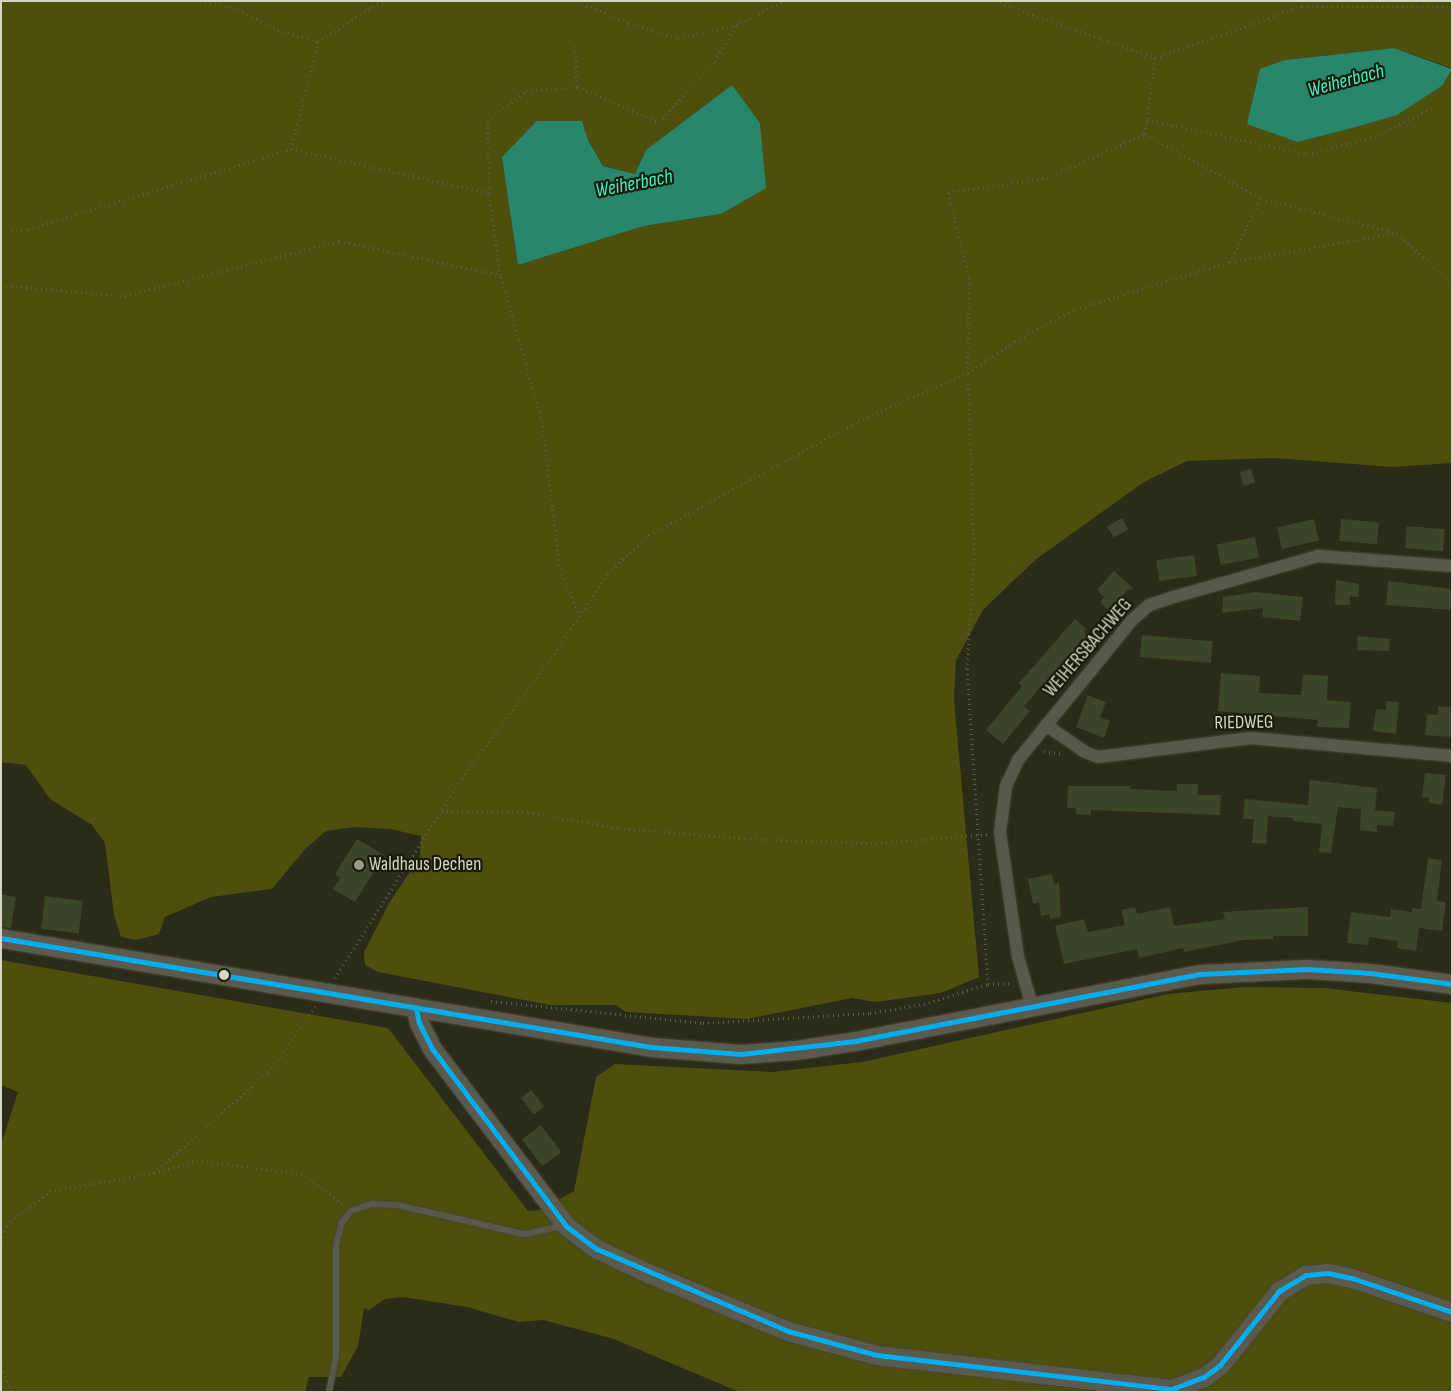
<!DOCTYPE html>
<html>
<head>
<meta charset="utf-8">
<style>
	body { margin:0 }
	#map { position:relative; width:1453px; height:1393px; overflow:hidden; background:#2a2b18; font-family:"Sofia Sans Condensed",sans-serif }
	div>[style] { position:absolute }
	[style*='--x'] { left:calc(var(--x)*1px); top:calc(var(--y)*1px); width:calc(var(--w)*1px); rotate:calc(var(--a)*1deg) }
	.green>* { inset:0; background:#4d4f0d }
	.water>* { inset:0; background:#28866c }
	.building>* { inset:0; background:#3c4529; transform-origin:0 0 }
	.path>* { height:3px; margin-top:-1.5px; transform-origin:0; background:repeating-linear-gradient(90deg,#5b5c4f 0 1px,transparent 0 5px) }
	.roads { filter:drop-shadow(0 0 1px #464637) drop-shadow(0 0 1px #464637) }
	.lane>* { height:6px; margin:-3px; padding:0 3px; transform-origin:3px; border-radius:3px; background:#59594b }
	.street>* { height:12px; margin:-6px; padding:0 6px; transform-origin:6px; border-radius:6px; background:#59594b }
	.secondary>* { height:19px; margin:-9.5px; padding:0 9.5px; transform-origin:9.5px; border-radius:9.5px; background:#5c5a4c }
	.bus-1>* { height:5px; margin:-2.5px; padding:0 2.5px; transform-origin:2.5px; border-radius:2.5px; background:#00aeef }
	.dots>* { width:14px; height:14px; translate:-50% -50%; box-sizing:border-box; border:2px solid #191a0b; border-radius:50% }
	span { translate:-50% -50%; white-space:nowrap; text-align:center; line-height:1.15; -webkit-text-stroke:4.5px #191a0b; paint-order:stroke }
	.street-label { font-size:19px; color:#d6d8c4 }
	.poi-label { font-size:19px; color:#d6d8c4 }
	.left { translate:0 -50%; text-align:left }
	.water-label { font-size:20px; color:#3ef5c7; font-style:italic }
	.frame { position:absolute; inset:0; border:2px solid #d6d8c4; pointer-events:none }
</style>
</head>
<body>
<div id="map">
	<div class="green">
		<div style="clip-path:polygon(evenodd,1px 1px,1452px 1px,1452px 68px,1394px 48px,1285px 60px,1247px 123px,1297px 142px,1443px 85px,1452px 69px,1452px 463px,1393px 467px,1274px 458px,1187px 461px,1144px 482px,1035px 560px,983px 610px,956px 660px,954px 700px,979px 977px,941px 993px,875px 1002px,852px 998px,747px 1019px,626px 1012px,616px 1005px,550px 1005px,378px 972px,365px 965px,364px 952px,389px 903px,420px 857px,421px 836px,390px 829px,355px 827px,326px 831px,306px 848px,272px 889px,211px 897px,165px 917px,159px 934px,136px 940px,121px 937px,114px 915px,105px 843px,92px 825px,50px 799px,26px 765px,1px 762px,1px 1px,582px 121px,588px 140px,603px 166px,635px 174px,646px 150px,721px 214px,644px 226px,518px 265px,512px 224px,582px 121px)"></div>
		<div style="clip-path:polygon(1px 960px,388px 1028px,528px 1211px,540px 1210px,574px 1191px,596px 1077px,615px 1064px,772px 1072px,862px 1062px,1168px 994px,1244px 987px,1324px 988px,1452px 1003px,1452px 1392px,739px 1392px,614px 1339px,543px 1320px,519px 1322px,467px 1307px,403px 1297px,385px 1299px,369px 1310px,364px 1308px,358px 1346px,341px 1377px,309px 1377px,305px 1392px,1px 1392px,1px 1145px,18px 1092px,1px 1085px)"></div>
	</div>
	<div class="water">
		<div style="clip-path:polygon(1394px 48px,1452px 69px,1443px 85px,1397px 115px,1352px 128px,1297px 142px,1247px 124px,1260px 69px,1285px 60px)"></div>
		<div style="clip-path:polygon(732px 85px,760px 123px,766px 188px,721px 214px,644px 226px,518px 265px,502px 157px,537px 121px,582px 121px,588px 140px,603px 166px,635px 174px,646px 150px)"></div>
	</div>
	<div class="building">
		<div style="left:1251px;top:469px;width:14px;height:12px;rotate:73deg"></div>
		<div style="left:1122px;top:518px;width:13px;height:17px;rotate:61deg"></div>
		<div style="left:1314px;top:519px;width:22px;height:38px;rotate:77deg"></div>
		<div style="left:1341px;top:519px;width:38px;height:22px;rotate:5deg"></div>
		<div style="left:1407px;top:526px;width:38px;height:22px;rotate:5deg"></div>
		<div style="left:1255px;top:537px;width:21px;height:39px;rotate:79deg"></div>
		<div style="left:1194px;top:555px;width:21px;height:38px;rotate:82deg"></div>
		<div style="clip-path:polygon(1114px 571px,1134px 589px,1127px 590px,1110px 612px,1100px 602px,1104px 597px,1097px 590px)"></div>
		<div style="clip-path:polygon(1336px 580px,1359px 584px,1358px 597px,1350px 596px,1350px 605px,1335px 605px)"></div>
		<div style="clip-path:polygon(1388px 581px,1452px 589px,1452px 610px,1386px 605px)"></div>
		<div style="clip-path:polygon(1255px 592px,1303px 597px,1300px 621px,1262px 617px,1263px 608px,1222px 613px,1223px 597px)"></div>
		<div style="clip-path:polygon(1075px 619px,1086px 629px,1084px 632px,1091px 639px,1049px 688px,1044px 683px,1024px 706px,1030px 711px,1003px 744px,986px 730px,1022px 686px,1019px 683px)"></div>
		<div style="left:1142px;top:635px;width:71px;height:22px;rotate:5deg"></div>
		<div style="clip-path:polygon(1358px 636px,1390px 639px,1389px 651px,1357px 650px)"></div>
		<div style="clip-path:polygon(1221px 673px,1260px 676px,1259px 693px,1301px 695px,1303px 674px,1328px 676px,1327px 700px,1351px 702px,1349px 728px,1317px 727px,1318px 720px,1218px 711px)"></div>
		<div style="clip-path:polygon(1088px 695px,1106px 702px,1100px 717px,1110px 721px,1104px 738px,1076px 727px)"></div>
		<div style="clip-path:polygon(1386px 701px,1399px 702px,1396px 734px,1373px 731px,1376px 709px,1386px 710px)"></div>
		<div style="clip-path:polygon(1438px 706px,1452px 707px,1452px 737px,1425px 735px,1427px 714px,1438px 715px)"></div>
		<div style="clip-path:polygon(1425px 773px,1446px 775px,1442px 805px,1429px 803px,1429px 798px,1422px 797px)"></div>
		<div style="clip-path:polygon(1310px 780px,1377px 788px,1375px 810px,1395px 812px,1393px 826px,1377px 825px,1377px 832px,1360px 830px,1361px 809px,1338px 807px,1331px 853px,1319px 852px,1322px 824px,1293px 821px,1293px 818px,1268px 816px,1266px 844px,1252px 843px,1254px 819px,1243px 819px,1245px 799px,1308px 805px)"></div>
		<div style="clip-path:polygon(1177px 784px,1198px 784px,1198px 795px,1221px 795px,1220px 815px,1091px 810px,1091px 815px,1076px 814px,1076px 808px,1067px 808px,1068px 786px,1131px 786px,1130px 789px,1177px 791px)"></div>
		<div style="clip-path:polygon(357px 839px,384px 855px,355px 902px,333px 889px,340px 878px,335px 874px)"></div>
		<div style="clip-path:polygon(1428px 858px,1442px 860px,1437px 901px,1446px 902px,1442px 931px,1419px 928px,1416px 951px,1397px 948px,1398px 941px,1369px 937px,1368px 945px,1347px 943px,1351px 912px,1390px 917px,1391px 909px,1412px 912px,1412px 908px,1421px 909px)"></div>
		<div style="clip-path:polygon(1052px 874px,1054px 884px,1059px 883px,1061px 917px,1050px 919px,1049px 914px,1041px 916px,1039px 903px,1033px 904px,1028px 879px)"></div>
		<div style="clip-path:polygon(1px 894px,16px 897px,11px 928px,1px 927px)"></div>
		<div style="left:45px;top:896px;width:38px;height:33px;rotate:7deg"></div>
		<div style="clip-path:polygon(1135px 907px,1137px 914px,1170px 907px,1174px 926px,1225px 919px,1223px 912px,1308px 907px,1308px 936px,1273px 936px,1273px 939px,1244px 940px,1184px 952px,1183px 948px,1139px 958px,1137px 949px,1064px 964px,1055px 926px,1084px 919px,1088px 932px,1125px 925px,1121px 910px)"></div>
		<div style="left:531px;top:1090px;width:21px;height:13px;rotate:51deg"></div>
		<div style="left:541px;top:1125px;width:34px;height:24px;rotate:53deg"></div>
	</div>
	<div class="path">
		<div style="--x:200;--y:1;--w:35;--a:10"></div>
		<div style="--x:234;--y:7;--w:50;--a:27.6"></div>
		<div style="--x:278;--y:30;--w:42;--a:16.7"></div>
		<div style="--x:318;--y:42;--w:70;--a:-32.8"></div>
		<div style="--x:377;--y:4;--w:13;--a:-13"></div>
		<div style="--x:577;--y:1;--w:56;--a:23.3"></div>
		<div style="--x:628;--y:23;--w:52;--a:16.7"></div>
		<div style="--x:678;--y:38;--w:59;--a:-12.6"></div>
		<div style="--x:736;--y:25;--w:54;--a:-26.6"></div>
		<div style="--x:995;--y:1;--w:170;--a:19.6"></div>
		<div style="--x:1155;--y:58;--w:156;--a:-19.5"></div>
		<div style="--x:1302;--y:6;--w:150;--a:0.4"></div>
		<div style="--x:575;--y:46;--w:41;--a:87.2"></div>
		<div style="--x:1155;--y:58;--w:77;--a:97.5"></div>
		<div style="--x:1145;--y:134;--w:132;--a:28.9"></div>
		<div style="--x:1261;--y:198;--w:140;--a:14.4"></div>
		<div style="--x:1397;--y:233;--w:74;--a:42.3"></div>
		<div style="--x:1147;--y:120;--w:164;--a:12"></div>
		<div style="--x:1307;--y:154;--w:72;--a:-14.4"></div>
		<div style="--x:1377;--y:136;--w:64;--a:-27"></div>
		<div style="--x:291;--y:149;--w:203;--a:12.5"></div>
		<div style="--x:1;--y:232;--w:27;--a:-6"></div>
		<div style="--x:28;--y:229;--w:275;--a:-16.9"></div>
		<div style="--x:291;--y:149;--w:110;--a:-75.8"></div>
		<div style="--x:1230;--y:262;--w:71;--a:-64.2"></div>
		<div style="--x:1;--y:285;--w:124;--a:5.1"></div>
		<div style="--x:125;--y:296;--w:221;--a:-14.4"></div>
		<div style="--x:339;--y:241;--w:165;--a:11.9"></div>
		<div style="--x:580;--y:616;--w:50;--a:-113.5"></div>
		<div style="--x:560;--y:570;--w:149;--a:-96.9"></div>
		<div style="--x:542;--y:422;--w:153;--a:-105.9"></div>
		<div style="--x:500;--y:275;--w:83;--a:-97.6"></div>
		<div style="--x:489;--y:193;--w:72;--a:-90.8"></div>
		<div style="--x:488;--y:121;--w:48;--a:-38.3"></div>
		<div style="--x:526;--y:91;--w:51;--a:-4.5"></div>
		<div style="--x:577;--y:87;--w:89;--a:23.1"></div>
		<div style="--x:659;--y:122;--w:83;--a:-47.4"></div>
		<div style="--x:715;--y:61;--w:42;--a:-59.7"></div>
		<div style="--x:1044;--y:751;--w:18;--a:9"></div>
		<div style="--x:442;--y:811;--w:86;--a:0.7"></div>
		<div style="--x:528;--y:812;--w:92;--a:10"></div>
		<div style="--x:619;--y:828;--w:132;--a:4.8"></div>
		<div style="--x:751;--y:839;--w:125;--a:1.8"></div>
		<div style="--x:876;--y:843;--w:113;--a:-4.6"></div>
		<div style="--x:335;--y:978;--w:237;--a:-57.6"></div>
		<div style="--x:462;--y:778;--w:149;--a:-53.4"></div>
		<div style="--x:551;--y:658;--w:102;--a:-56.2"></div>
		<div style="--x:608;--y:573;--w:56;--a:-42.8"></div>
		<div style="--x:649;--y:535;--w:238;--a:-28.6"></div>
		<div style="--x:858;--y:421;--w:120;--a:-23.6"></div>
		<div style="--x:968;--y:373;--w:57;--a:-34.2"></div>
		<div style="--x:1015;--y:341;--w:68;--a:-28.1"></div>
		<div style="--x:1075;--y:309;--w:162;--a:-16.9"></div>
		<div style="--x:1230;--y:262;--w:169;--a:-9.9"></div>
		<div style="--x:988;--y:984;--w:316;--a:-93.8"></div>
		<div style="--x:967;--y:669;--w:115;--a:-86.5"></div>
		<div style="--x:974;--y:554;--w:181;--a:-91.9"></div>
		<div style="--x:968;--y:373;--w:97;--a:-89.4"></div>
		<div style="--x:969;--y:276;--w:87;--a:-104"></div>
		<div style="--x:948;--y:192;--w:100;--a:-8"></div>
		<div style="--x:1047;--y:178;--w:107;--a:-24.2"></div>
		<div style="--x:491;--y:1001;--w:213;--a:5.9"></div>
		<div style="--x:703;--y:1023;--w:167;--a:-3.4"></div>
		<div style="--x:870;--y:1013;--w:55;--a:-9.5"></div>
		<div style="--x:924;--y:1004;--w:67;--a:-17.4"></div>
		<div style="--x:988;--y:984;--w:25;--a:-2"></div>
		<div style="--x:154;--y:1173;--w:152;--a:-41.5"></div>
		<div style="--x:268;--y:1072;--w:82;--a:-54"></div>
		<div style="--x:1;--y:1241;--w:17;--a:-69"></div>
		<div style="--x:7;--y:1225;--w:55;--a:-38.3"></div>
		<div style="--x:50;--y:1191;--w:106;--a:-9.8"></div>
		<div style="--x:154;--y:1173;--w:45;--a:-16.8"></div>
		<div style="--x:197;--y:1160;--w:110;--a:7.8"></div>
		<div style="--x:306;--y:1175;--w:50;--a:38.5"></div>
		<div style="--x:1;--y:1367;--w:27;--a:66"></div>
	</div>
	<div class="roads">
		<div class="lane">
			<div style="--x:329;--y:1392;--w:36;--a:-79"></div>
			<div style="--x:336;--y:1357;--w:112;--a:-90"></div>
			<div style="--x:336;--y:1245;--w:24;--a:-75"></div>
			<div style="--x:342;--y:1222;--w:14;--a:-51"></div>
			<div style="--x:351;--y:1211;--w:21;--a:-19"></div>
			<div style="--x:371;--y:1204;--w:26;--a:2"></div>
			<div style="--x:397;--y:1205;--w:130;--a:12.9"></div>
			<div style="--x:524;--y:1234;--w:41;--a:-11.3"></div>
		</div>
		<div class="street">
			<div style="--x:1046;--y:725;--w:47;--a:34.7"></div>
			<div style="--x:1085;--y:752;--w:14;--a:21"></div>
			<div style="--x:1098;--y:757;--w:154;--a:-7.1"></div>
			<div style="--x:1251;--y:738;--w:202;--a:5.1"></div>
			<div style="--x:1032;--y:1006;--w:51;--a:-105.9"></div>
			<div style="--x:1018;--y:957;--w:126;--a:-98.2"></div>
			<div style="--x:1000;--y:832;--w:46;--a:-82.6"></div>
			<div style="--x:1006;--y:786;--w:29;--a:-65"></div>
			<div style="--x:1018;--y:760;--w:181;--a:-50.8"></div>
			<div style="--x:1132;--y:620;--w:23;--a:-41"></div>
			<div style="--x:1149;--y:605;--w:22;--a:-18"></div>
			<div style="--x:1170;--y:598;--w:154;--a:-15.8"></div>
			<div style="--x:1318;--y:556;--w:134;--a:4.3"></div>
		</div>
		<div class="secondary">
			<div style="--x:1;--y:938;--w:659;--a:9.52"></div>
			<div style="--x:651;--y:1047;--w:90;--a:4.4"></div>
			<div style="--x:741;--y:1054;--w:55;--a:-4.2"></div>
			<div style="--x:796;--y:1050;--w:60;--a:-8.7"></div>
			<div style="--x:855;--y:1041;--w:351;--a:-11"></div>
			<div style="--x:1200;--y:974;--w:107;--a:-2.7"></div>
			<div style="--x:1307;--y:969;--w:63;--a:3.6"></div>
			<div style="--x:1370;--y:973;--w:83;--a:7.6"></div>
			<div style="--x:416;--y:1008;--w:15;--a:79"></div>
			<div style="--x:419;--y:1023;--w:30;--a:63"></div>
			<div style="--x:433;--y:1050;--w:221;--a:52.9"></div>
			<div style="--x:566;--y:1226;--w:39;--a:37"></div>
			<div style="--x:597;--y:1249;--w:56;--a:25.2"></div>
			<div style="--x:648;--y:1273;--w:152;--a:22.5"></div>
			<div style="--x:788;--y:1331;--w:92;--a:15.1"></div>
			<div style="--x:877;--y:1355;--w:297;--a:6.6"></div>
			<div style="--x:1172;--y:1389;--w:34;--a:-21"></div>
			<div style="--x:1204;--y:1377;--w:20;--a:-37"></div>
			<div style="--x:1220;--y:1365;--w:95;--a:-51.4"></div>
			<div style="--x:1279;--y:1291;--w:31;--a:-31"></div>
			<div style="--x:1306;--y:1275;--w:22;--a:-5"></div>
			<div style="--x:1328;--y:1273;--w:25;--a:12"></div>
			<div style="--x:1352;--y:1278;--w:106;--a:18.8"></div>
		</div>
	</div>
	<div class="bus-1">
		<div style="--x:1;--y:938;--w:659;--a:9.52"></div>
		<div style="--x:651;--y:1047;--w:90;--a:4.4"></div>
		<div style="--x:741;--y:1054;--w:115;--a:-6.5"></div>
		<div style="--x:855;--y:1041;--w:351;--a:-11"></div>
		<div style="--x:1200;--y:974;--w:107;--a:-2.7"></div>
		<div style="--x:1307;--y:969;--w:63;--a:3.6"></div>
		<div style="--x:1370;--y:973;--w:83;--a:7.6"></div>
		<div style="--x:416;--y:1008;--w:15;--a:79"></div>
		<div style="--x:419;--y:1023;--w:30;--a:63"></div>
		<div style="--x:433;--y:1050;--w:221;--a:52.9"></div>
		<div style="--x:566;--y:1226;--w:39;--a:37"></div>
		<div style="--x:597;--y:1249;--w:208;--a:23.2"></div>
		<div style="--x:788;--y:1331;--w:92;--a:15.1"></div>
		<div style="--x:877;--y:1355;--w:297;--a:6.6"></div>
		<div style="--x:1172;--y:1389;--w:34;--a:-21"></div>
		<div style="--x:1204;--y:1377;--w:20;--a:-37"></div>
		<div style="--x:1220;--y:1365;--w:95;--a:-51.4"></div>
		<div style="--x:1279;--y:1291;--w:31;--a:-31"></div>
		<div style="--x:1306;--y:1275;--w:22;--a:-5"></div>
		<div style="--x:1328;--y:1273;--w:25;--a:12"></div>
		<div style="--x:1352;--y:1278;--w:106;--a:18.8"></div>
	</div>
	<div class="dots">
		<div style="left:359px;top:865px;background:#9a9b88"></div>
		<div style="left:224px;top:975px;background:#d6d8c4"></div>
	</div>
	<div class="street-label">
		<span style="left:1088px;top:648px;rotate:-49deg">WEIHERSBACHWEG</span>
		<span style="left:1244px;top:723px;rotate:-1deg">RIEDWEG</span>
	</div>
	<div class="poi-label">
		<span class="left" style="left:369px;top:865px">Waldhaus Dechen</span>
	</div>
	<div class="water-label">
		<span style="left:1346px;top:81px;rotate:-15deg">Weiherbach</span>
		<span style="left:634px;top:184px;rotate:-11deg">Weiherbach</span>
	</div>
	<div class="frame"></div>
</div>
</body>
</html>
